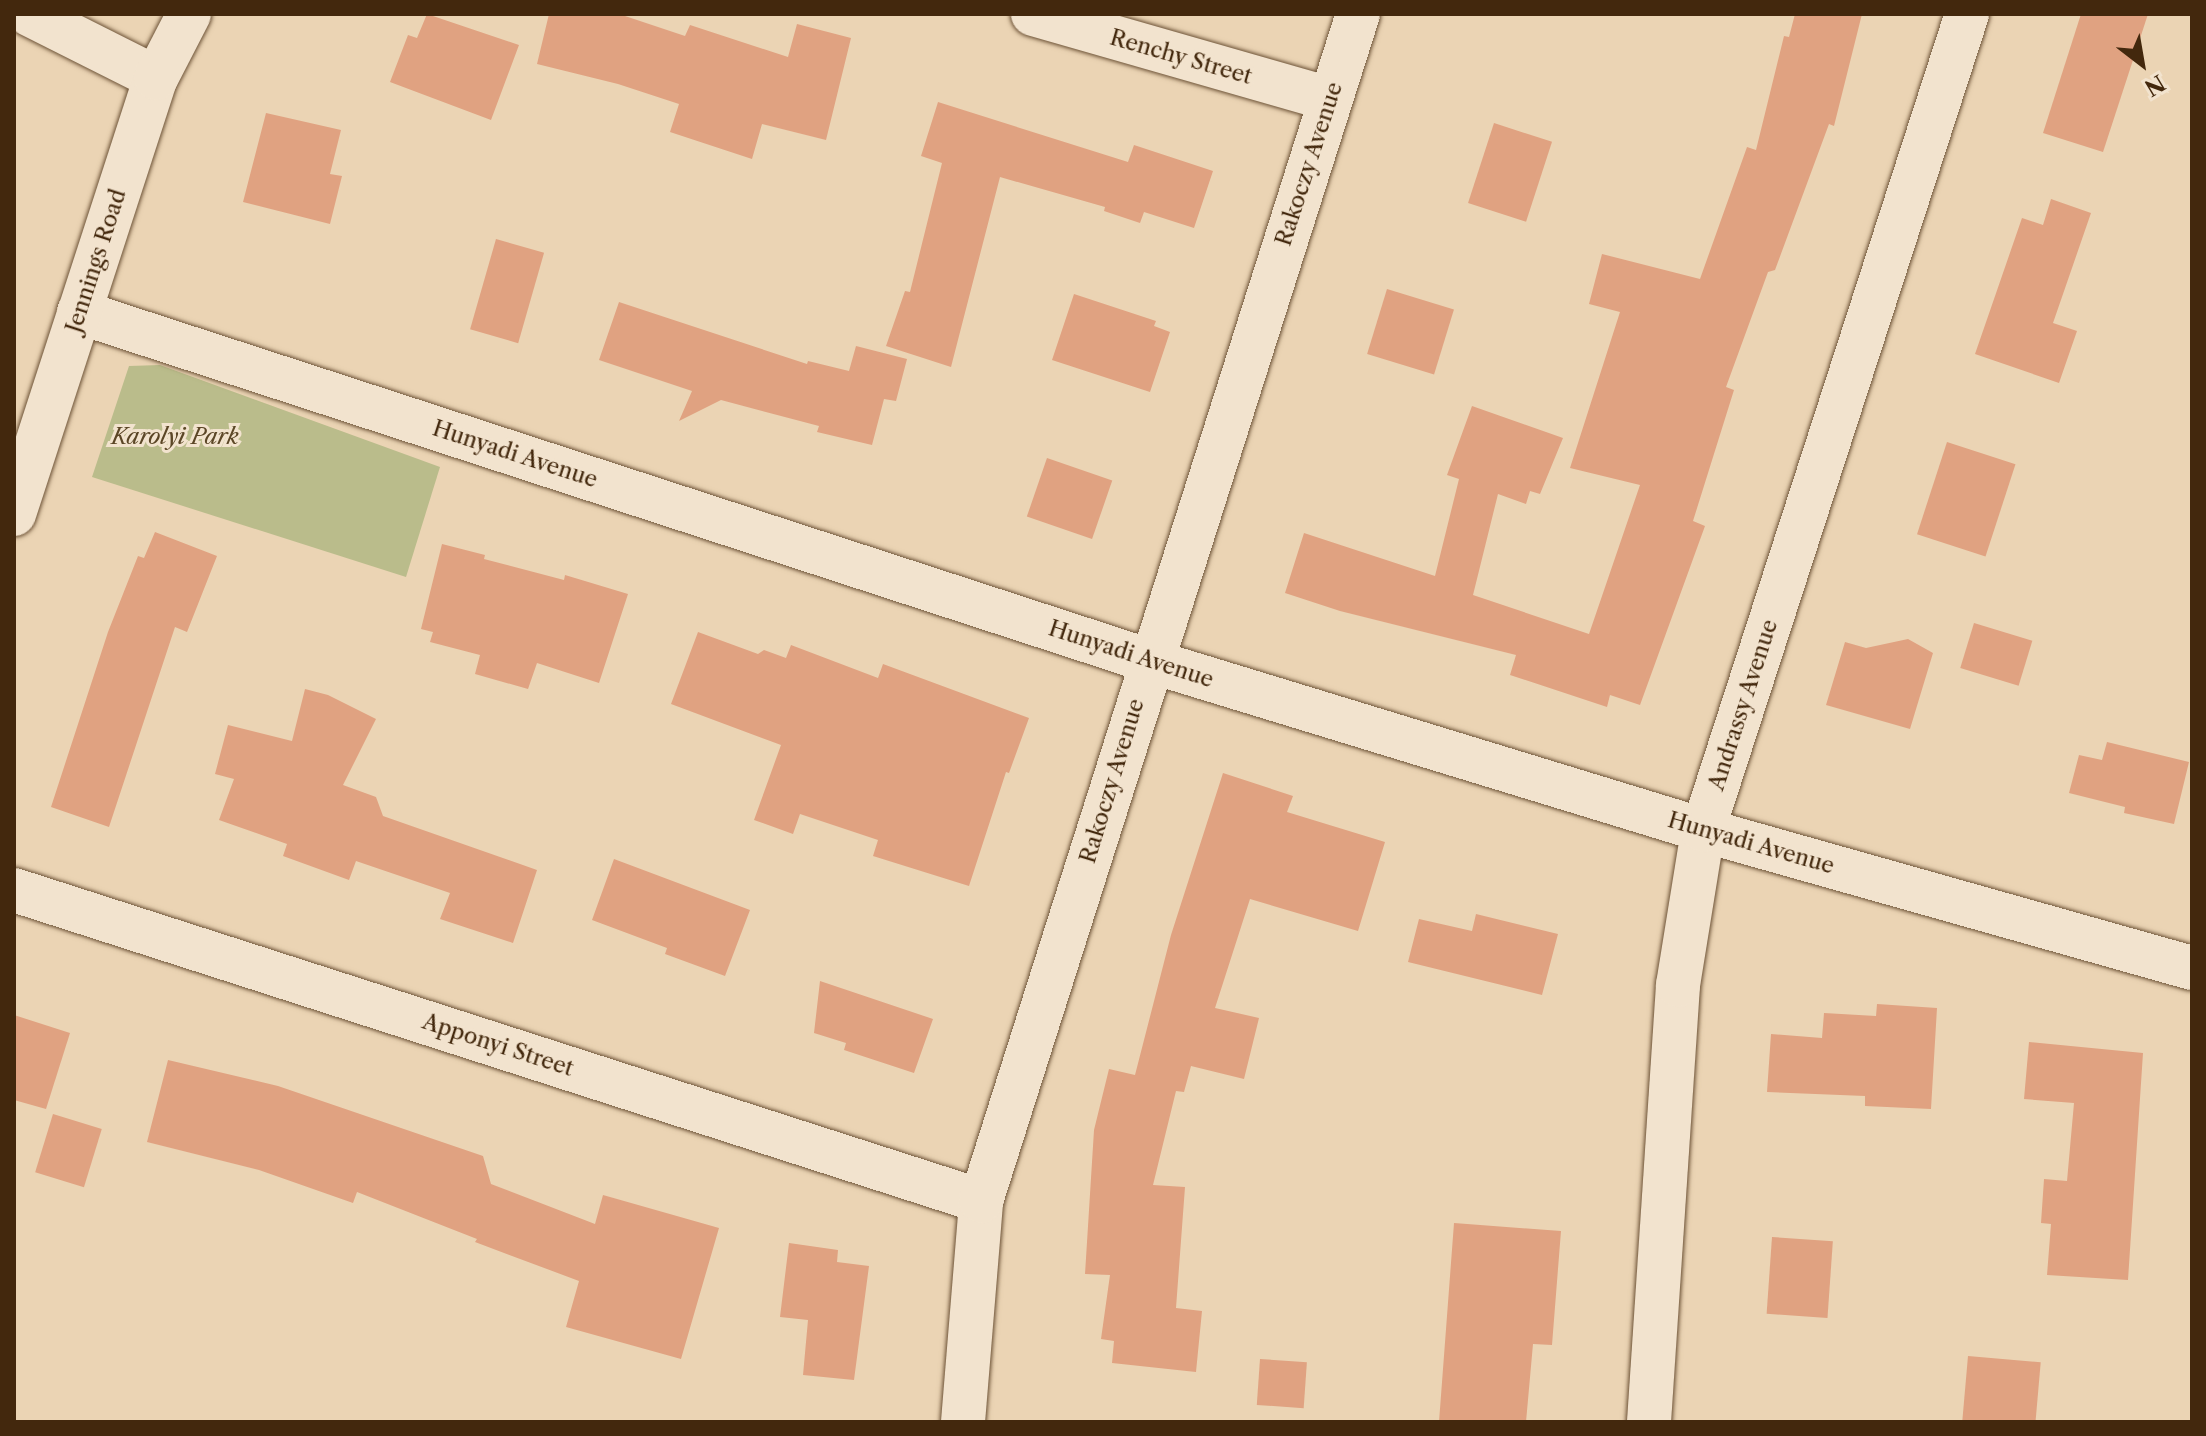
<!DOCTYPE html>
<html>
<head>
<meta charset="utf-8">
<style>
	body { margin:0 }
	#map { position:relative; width:2206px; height:1436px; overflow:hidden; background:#ebd4b4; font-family:"Libre Caslon Text",serif }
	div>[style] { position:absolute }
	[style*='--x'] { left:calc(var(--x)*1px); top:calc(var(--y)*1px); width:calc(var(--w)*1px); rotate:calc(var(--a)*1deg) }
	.green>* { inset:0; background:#babc8b }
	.building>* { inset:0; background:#e0a281; transform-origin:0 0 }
	.roads { filter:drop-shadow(0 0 2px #6d5337) drop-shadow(0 0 2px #6d5337) }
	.minor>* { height:44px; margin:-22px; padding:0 22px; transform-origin:22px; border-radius:22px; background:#f2e3ce }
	span { translate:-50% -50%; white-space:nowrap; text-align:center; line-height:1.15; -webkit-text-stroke:6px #f2e3ce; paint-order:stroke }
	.street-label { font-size:22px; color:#43280d }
	.park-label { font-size:22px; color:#5b4626; font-style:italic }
	.frame { position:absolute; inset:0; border:16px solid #43280d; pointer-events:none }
	.north { position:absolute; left:2102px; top:24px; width:80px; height:80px; -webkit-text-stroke:6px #f2e3ce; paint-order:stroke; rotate:149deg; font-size:22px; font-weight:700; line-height:32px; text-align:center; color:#43280d }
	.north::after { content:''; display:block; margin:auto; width:28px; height:36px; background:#43280d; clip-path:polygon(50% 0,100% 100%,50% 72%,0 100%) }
</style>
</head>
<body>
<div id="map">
	<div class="green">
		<div style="clip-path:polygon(160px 365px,440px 467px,406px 577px,92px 477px,129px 366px)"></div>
	</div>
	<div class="building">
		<div style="clip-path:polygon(427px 14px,519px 45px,491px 120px,390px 82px,408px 35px,417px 38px)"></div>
		<div style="clip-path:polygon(549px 14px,619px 14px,685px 36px,690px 25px,788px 57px,797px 24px,851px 38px,826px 140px,762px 124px,752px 159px,670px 132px,679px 104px,618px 84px,537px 64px)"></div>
		<div style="clip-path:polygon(1795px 14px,1862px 14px,1834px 126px,1829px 124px,1775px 270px,1768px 272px,1726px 387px,1734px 390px,1693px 521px,1705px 526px,1640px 705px,1610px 695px,1607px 707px,1510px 675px,1516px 655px,1340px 611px,1285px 593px,1304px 533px,1435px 576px,1459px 479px,1447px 475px,1472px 406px,1563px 438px,1540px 494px,1530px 491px,1526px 504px,1498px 494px,1473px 595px,1589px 634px,1640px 485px,1570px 468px,1620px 312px,1589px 304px,1602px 254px,1700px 279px,1747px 147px,1756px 150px,1784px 36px,1789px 37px)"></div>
		<div style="clip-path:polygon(2081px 14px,2148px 14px,2103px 152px,2043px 133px)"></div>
		<div style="clip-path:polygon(938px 102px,1128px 162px,1134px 145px,1213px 171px,1194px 228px,1144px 212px,1140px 223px,1104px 211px,1105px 207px,1000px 177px,951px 367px,886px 346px,905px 291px,910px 292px,942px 163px,921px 156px)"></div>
		<div style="clip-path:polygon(266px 113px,341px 130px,330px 174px,342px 176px,330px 224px,243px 202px)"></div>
		<div style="left:1494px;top:123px;width:61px;height:84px;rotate:18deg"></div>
		<div style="clip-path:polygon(2051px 199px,2091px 213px,2053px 323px,2077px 331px,2059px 383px,1975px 354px,2022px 218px,2043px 225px)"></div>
		<div style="left:496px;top:239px;width:50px;height:94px;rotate:16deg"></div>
		<div style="left:1387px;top:289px;width:70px;height:68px;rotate:17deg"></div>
		<div style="clip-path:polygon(1074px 294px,1156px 321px,1154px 326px,1170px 332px,1150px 392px,1052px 360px)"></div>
		<div style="clip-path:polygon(619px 302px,807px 364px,808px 361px,849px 371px,856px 346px,907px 359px,896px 401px,884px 399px,872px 445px,817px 432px,819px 426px,721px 400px,679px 421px,692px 391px,599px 360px)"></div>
		<div style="left:1947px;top:442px;width:72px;height:97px;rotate:18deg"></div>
		<div style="left:1047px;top:458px;width:69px;height:62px;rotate:19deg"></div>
		<div style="clip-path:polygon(155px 532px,217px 556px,187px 632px,175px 627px,109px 827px,51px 807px,108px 632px,138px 556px,144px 558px)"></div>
		<div style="clip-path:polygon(442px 544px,485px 555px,484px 559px,564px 580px,565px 575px,628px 594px,599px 683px,537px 663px,528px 689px,475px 674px,480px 655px,430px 642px,433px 632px,421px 629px)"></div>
		<div style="left:1974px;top:623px;width:61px;height:47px;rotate:17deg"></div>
		<div style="clip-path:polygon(698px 632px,758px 654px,764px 650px,786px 658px,791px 645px,878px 678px,883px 664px,1029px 718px,1009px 773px,1006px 772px,969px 886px,873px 856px,878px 840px,800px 814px,793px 834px,754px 820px,781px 745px,671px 704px)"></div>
		<div style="clip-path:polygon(1908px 639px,1933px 653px,1910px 729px,1826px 705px,1845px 642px,1866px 648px)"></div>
		<div style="clip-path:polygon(305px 689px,328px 695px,376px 719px,343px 785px,376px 797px,383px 816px,537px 870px,513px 943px,440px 919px,450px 893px,356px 861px,349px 880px,283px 856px,287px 844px,219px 820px,234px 779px,215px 774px,228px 725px,292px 741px)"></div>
		<div style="clip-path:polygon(2107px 742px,2189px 762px,2174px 824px,2124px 813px,2125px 807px,2069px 793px,2079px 755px,2102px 760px)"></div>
		<div style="clip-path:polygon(1223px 773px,1293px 796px,1287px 812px,1385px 842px,1358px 931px,1250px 899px,1215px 1008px,1259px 1018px,1244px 1079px,1191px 1066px,1184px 1092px,1176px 1091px,1153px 1185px,1185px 1187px,1176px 1308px,1202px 1311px,1196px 1372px,1112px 1363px,1114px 1341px,1101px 1339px,1110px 1275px,1085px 1274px,1094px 1130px,1109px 1069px,1135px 1075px,1171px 935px)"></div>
		<div style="clip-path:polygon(614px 859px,750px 910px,725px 976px,665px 954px,667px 948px,592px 920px)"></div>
		<div style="clip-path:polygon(1476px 914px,1558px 934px,1542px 995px,1408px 962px,1419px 919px,1472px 931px)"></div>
		<div style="clip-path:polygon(820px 981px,933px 1019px,914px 1073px,844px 1050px,846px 1043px,814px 1033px)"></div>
		<div style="clip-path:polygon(1877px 1004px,1937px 1008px,1931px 1109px,1865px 1106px,1865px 1096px,1767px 1092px,1771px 1034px,1822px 1038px,1824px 1013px,1876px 1016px)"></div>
		<div style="clip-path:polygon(14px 1015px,70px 1033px,46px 1109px,14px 1100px)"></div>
		<div style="clip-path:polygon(2029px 1042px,2143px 1053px,2128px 1280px,2047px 1275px,2051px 1224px,2041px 1223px,2044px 1179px,2067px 1181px,2074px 1103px,2024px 1099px)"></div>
		<div style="clip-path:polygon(168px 1060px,278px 1086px,483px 1156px,491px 1184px,595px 1224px,603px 1195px,719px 1228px,681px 1359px,566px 1327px,579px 1281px,475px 1242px,477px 1239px,357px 1192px,353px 1203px,259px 1170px,147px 1142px)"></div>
		<div style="left:53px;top:1114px;width:51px;height:61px;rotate:17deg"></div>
		<div style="clip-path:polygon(1454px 1223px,1561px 1231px,1552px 1345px,1533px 1344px,1526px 1422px,1439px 1422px)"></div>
		<div style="left:1772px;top:1237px;width:61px;height:77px;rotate:4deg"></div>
		<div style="clip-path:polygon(789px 1243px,838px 1250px,837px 1262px,869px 1266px,854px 1380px,803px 1375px,808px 1320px,780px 1317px)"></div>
		<div style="left:1968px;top:1356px;width:73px;height:66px;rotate:5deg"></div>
		<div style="left:1260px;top:1359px;width:47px;height:46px;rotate:4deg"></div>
	</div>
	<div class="roads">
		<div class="minor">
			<div style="--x:29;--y:14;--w:142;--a:26.7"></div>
			<div style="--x:1033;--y:14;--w:308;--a:16"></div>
			<div style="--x:79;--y:312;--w:1126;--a:18.05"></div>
			<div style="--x:1150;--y:661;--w:578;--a:16.99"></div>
			<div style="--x:1703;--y:830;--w:508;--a:15.76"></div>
			<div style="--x:14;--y:514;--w:459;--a:-72"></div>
			<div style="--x:156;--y:78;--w:72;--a:-62.7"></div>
			<div style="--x:14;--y:890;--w:1016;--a:17.83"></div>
			<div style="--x:963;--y:1422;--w:222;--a:-85.3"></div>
			<div style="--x:981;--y:1201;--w:1245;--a:-72.38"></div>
			<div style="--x:1649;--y:1422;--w:438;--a:-86.2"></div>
			<div style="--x:1678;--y:985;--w:157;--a:-80.8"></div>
			<div style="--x:1703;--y:830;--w:858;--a:-72.07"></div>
		</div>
	</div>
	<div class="street-label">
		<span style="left:1181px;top:57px;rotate:16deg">Renchy Street</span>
		<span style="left:1309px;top:164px;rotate:-72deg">Rakoczy Avenue</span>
		<span style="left:96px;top:261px;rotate:-72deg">Jennings Road</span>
		<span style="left:515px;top:454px;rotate:18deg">Hunyadi Avenue</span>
		<span style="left:1131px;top:654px;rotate:18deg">Hunyadi Avenue</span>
		<span style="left:1743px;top:705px;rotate:-72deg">Andrassy Avenue</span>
		<span style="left:1112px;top:781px;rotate:-73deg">Rakoczy Avenue</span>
		<span style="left:1751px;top:843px;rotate:16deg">Hunyadi Avenue</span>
		<span style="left:498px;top:1045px;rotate:18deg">Apponyi Street</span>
	</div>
	<div class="park-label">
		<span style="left:175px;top:437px">Karolyi Park</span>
	</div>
	<div class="frame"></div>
	<div class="north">N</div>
</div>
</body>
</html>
